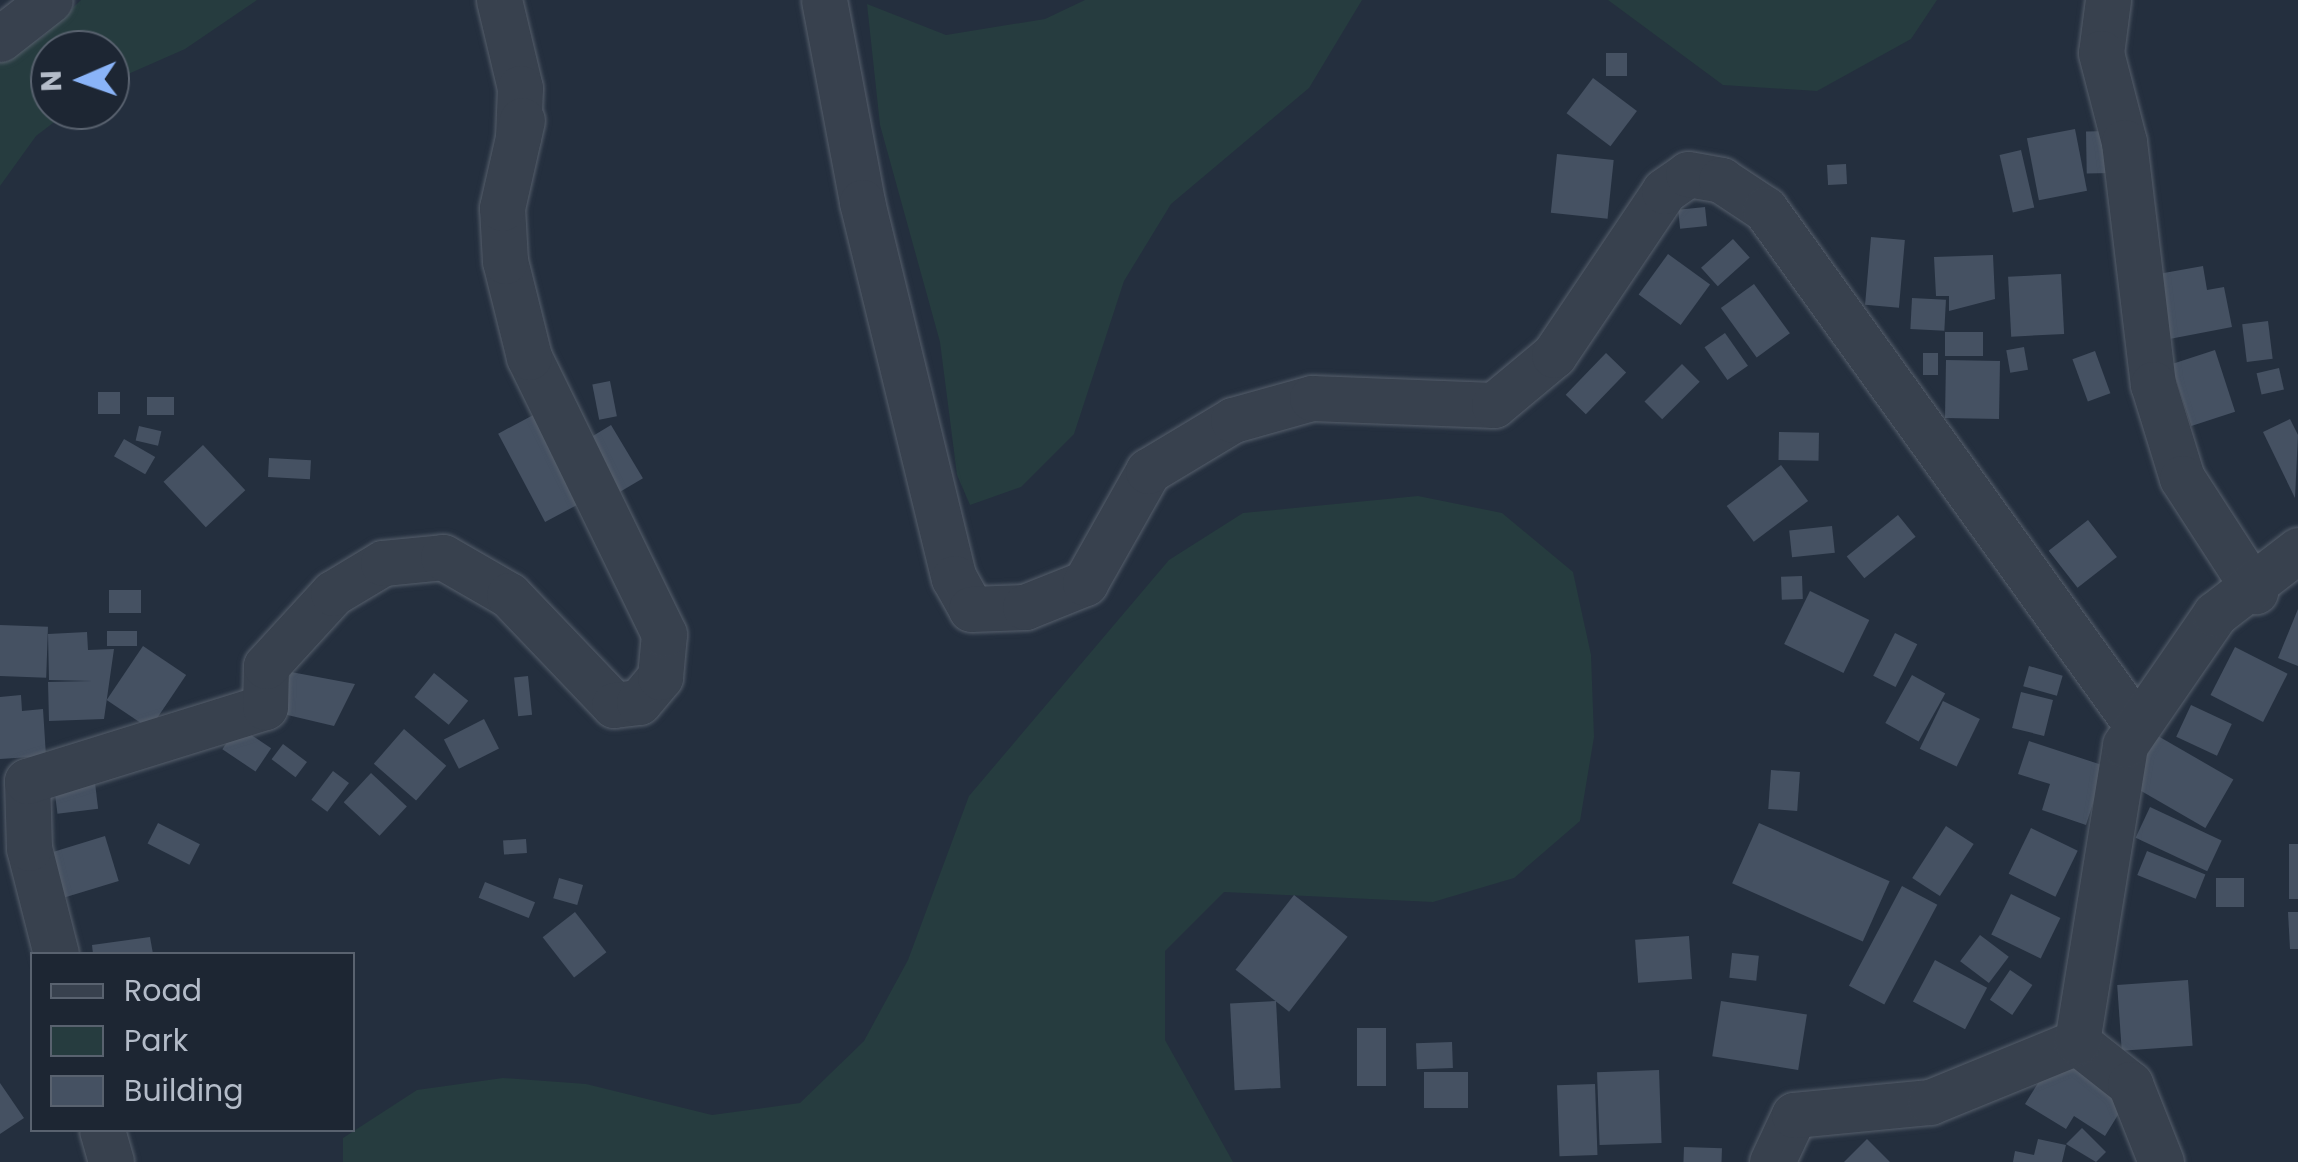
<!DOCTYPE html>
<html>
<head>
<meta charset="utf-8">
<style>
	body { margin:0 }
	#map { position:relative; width:2298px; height:1162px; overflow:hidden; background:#242f3e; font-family:Poppins,sans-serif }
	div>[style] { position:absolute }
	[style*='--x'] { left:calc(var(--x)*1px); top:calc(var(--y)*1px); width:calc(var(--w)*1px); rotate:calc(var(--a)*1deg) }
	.green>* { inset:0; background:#263c3f }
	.building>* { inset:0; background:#455162; transform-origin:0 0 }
	.roads { filter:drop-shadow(0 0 2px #565f6c) drop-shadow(0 0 2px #565f6c) }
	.minor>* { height:45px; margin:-22.5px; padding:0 22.5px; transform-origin:22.5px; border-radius:22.5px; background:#38414e }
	span { translate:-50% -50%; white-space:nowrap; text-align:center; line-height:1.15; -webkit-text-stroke:8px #1d2633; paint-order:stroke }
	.legend { position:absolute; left:30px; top:952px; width:325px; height:180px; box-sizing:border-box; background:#1d2633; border:2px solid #59626f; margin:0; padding:12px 18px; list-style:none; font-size:30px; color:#b4bcc9 }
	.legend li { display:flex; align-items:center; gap:20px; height:50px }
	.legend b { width:50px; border:2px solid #59626f }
	.north { position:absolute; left:30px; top:30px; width:100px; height:100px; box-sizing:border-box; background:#1d2633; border:2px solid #59626f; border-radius:50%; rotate:268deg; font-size:28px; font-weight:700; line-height:40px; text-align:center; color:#b4bcc9 }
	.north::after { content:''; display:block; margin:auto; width:35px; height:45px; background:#8ab4f8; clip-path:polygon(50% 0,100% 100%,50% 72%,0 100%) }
</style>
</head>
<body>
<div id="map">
	<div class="green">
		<div style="clip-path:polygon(81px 0,257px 0,185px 49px,110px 82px,110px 50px,50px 50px,50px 110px,70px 110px,36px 136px,0 186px,0 57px,41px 38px)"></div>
		<div style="clip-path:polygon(1085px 0,1362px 0,1309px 88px,1171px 204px,1124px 281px,1074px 434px,1021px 487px,970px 505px,957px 475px,940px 342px,880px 125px,867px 4px,946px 35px,1045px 19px)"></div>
		<div style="clip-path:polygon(1608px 0,1937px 0,1911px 39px,1817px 91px,1723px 85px)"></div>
		<div style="clip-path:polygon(1418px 496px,1502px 513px,1573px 572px,1591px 655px,1594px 737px,1580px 821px,1514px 878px,1433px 902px,1224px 892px,1165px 951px,1165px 1040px,1233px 1162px,343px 1162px,343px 1138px,417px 1090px,503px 1078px,586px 1084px,712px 1115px,800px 1103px,864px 1041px,908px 960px,969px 796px,1169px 560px,1243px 513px)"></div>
	</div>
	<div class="building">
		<div style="left:1606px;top:53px;width:21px;height:23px"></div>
		<div style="left:1593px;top:78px;width:55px;height:44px;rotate:37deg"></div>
		<div style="left:2075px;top:129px;width:63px;height:49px;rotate:79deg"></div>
		<div style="left:2110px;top:131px;width:42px;height:24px;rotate:89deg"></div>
		<div style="left:2021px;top:150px;width:59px;height:22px;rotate:77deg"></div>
		<div style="left:1557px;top:154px;width:57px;height:59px;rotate:6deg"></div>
		<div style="left:1846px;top:164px;width:20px;height:19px;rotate:87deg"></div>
		<div style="left:1705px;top:207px;width:19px;height:27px;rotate:84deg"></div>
		<div style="left:1871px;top:237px;width:34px;height:68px;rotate:5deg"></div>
		<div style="left:1733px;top:239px;width:25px;height:43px;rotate:48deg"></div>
		<div style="left:1668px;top:254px;width:52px;height:50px;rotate:36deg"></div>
		<div style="clip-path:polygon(1993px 255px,1995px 299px,1949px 311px,1949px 296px,1936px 296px,1934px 257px)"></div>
		<div style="clip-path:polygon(2203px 266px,2207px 290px,2224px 287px,2232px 327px,2159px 341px,2147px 276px)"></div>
		<div style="left:2061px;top:274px;width:60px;height:53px;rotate:87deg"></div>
		<div style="left:1754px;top:284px;width:61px;height:41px;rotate:54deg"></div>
		<div style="left:1912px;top:298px;width:34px;height:31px;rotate:3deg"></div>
		<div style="left:2268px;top:321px;width:38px;height:26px;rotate:83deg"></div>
		<div style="left:1983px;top:332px;width:24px;height:38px;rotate:90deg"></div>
		<div style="left:1725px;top:333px;width:40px;height:25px;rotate:55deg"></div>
		<div style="left:2024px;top:347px;width:23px;height:18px;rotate:80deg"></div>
		<div style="left:2215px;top:350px;width:65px;height:46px;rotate:72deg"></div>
		<div style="left:2095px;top:351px;width:45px;height:24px;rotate:70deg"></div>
		<div style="left:1606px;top:353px;width:28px;height:58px;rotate:44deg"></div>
		<div style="left:1923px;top:353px;width:15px;height:22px"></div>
		<div style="left:1946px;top:360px;width:54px;height:58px;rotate:1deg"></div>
		<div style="left:1682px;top:364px;width:25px;height:53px;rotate:45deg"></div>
		<div style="left:2279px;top:368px;width:22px;height:23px;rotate:77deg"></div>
		<div style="left:610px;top:381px;width:36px;height:18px;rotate:79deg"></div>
		<div style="left:120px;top:392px;width:22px;height:22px;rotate:90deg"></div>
		<div style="left:147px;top:397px;width:27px;height:18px"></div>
		<div style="left:537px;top:413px;width:100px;height:44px;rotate:62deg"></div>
		<div style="clip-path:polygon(2290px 419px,2298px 435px,2295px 498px,2263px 432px)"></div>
		<div style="left:611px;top:425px;width:62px;height:28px;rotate:59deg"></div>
		<div style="left:139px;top:426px;width:23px;height:15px;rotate:13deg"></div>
		<div style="left:1779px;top:432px;width:40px;height:28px;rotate:1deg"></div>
		<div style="left:124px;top:439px;width:36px;height:20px;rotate:30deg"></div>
		<div style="left:203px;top:445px;width:62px;height:54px;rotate:47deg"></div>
		<div style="left:269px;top:458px;width:42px;height:19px;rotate:3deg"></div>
		<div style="left:1781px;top:465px;width:45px;height:68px;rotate:53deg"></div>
		<div style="left:1898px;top:515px;width:28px;height:66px;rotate:51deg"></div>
		<div style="left:2088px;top:520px;width:47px;height:50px;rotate:52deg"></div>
		<div style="left:1832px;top:526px;width:27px;height:43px;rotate:84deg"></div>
		<div style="left:1802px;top:576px;width:23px;height:21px;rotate:88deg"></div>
		<div style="left:109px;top:590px;width:32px;height:23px"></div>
		<div style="left:1810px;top:591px;width:66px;height:59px;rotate:26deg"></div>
		<div style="clip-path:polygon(2298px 609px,2298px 666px,2278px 658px)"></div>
		<div style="left:0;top:625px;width:48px;height:51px;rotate:2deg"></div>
		<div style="left:107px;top:631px;width:30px;height:15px"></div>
		<div style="clip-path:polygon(87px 632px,88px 650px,114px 649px,104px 719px,49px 721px,48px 682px,92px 681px,49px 680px,48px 634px)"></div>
		<div style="left:1895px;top:633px;width:25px;height:48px;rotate:27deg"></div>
		<div style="left:143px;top:646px;width:52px;height:65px;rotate:34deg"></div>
		<div style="left:2235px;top:647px;width:59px;height:54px;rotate:27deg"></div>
		<div style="left:2029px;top:666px;width:35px;height:21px;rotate:16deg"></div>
		<div style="clip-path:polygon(291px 672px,355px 684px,334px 726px,279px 713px)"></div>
		<div style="left:434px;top:673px;width:44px;height:31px;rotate:39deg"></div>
		<div style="left:1912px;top:675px;width:38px;height:55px;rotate:29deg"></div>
		<div style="left:528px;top:676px;width:39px;height:14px;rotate:84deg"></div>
		<div style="left:2021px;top:692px;width:33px;height:37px;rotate:14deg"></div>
		<div style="clip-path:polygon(21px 695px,22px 711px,43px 709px,46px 756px,0 759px,0 697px)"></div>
		<div style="left:1943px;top:701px;width:41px;height:53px;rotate:26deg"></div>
		<div style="left:2191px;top:705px;width:45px;height:35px;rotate:25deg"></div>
		<div style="left:484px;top:719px;width:33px;height:45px;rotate:63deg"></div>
		<div style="left:238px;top:726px;width:40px;height:28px;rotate:34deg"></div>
		<div style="left:404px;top:729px;width:56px;height:46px;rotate:41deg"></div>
		<div style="left:2158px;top:736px;width:87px;height:56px;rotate:30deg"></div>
		<div style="clip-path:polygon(2029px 741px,2105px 766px,2086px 825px,2042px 810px,2050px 784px,2018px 774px)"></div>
		<div style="left:283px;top:744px;width:30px;height:19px;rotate:37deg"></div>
		<div style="left:1771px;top:770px;width:29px;height:39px;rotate:4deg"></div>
		<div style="left:333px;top:771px;width:20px;height:36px;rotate:37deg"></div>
		<div style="left:371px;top:773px;width:49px;height:40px;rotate:43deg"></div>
		<div style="left:95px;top:783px;width:26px;height:41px;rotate:83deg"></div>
		<div style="left:2150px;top:807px;width:79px;height:34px;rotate:25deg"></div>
		<div style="left:158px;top:823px;width:47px;height:23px;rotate:27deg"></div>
		<div style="left:1759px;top:823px;width:143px;height:66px;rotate:24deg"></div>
		<div style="left:1946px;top:826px;width:33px;height:62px;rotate:33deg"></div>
		<div style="left:2031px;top:828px;width:52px;height:51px;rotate:26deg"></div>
		<div style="left:105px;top:836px;width:47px;height:74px;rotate:73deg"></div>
		<div style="left:526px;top:839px;width:14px;height:23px;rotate:86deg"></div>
		<div style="left:2289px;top:844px;width:9px;height:55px"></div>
		<div style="left:2147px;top:851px;width:63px;height:26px;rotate:22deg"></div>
		<div style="left:559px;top:878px;width:25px;height:21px;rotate:16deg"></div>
		<div style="left:2216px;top:878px;width:28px;height:29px"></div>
		<div style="left:485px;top:882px;width:54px;height:17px;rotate:22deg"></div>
		<div style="left:1902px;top:886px;width:40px;height:113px;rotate:28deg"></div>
		<div style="left:2011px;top:894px;width:55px;height:45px;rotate:26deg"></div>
		<div style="left:1294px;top:895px;width:68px;height:95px;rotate:38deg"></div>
		<div style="left:575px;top:912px;width:51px;height:41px;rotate:52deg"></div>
		<div style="clip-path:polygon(2288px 912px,2298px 912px,2298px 949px,2290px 949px)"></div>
		<div style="left:1980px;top:935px;width:36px;height:33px;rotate:37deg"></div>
		<div style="left:1689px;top:936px;width:43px;height:54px;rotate:86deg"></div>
		<div style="clip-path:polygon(150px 937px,153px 954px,93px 954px,92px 945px)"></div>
		<div style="left:1732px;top:953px;width:27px;height:25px;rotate:6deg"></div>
		<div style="left:1935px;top:960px;width:59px;height:47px;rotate:28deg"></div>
		<div style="left:2010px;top:970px;width:27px;height:36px;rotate:34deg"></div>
		<div style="left:2188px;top:980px;width:66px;height:71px;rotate:86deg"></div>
		<div style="left:1276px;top:1001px;width:87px;height:46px;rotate:87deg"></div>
		<div style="left:1721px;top:1001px;width:87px;height:56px;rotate:9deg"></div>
		<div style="left:1357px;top:1028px;width:29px;height:58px"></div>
		<div style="left:1452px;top:1042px;width:26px;height:36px;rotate:88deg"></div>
		<div style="clip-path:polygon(2057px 1052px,2129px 1097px,2105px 1136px,2074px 1116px,2066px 1129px,2025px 1104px)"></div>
		<div style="left:1659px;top:1070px;width:73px;height:62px;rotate:88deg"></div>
		<div style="left:1424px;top:1072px;width:44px;height:36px"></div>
		<div style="clip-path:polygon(0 1083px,24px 1118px,0 1134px)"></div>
		<div style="left:1595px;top:1084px;width:71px;height:38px;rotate:88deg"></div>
		<div style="clip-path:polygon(2082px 1128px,2106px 1152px,2096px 1162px,2066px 1144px)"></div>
		<div style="clip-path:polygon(1867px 1139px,1890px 1162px,1844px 1162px)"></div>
		<div style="clip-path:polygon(2038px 1139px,2066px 1145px,2062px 1162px,2013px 1162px,2015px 1151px,2034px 1155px)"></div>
		<div style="left:1684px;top:1147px;width:38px;height:15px;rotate:2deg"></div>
	</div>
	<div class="roads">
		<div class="minor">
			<div style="--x:499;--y:0;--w:90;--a:76.6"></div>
			<div style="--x:520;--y:88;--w:49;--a:92.3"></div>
			<div style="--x:824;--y:0;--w:206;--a:79.3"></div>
			<div style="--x:862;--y:202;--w:387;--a:76.3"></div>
			<div style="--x:954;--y:578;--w:35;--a:61"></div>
			<div style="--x:971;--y:609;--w:54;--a:-2.1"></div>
			<div style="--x:1025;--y:607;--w:65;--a:-21.8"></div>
			<div style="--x:1085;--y:583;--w:129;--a:-60.6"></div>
			<div style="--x:1148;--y:471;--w:99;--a:-31"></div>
			<div style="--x:1233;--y:420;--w:82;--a:-15.6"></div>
			<div style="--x:1312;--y:398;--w:182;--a:2.2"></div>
			<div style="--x:1494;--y:405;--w:78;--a:-39.8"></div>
			<div style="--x:1554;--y:355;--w:197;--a:-56.1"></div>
			<div style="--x:1664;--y:191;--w:29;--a:-35"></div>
			<div style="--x:1688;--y:174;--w:34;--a:10"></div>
			<div style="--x:1721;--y:180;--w:53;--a:33.4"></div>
			<div style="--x:1765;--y:209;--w:637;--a:54.26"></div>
			<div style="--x:2108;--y:0;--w:53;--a:97.5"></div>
			<div style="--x:2101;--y:53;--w:92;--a:75.5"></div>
			<div style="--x:2124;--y:142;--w:244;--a:83.2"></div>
			<div style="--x:2153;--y:384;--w:98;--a:72.9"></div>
			<div style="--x:2182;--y:478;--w:135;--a:57.1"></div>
			<div style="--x:0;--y:39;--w:63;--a:-38"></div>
			<div style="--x:56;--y:954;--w:109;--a:-104.3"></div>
			<div style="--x:29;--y:848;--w:67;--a:-91.7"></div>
			<div style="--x:27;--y:781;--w:249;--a:-17.3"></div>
			<div style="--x:265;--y:707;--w:41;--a:-88.6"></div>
			<div style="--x:266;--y:666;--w:99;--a:-47.5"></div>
			<div style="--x:333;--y:593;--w:58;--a:-31"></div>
			<div style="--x:383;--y:563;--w:60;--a:-5.7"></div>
			<div style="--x:443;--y:557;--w:76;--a:29.9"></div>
			<div style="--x:509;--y:595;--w:152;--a:46.3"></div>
			<div style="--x:614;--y:705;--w:25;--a:-7"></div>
			<div style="--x:639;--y:702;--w:33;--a:-50"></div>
			<div style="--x:660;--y:677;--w:43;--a:-84.7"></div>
			<div style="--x:664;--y:634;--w:308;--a:-116"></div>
			<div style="--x:529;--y:357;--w:99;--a:-104"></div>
			<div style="--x:505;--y:261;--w:53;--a:-93.2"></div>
			<div style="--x:502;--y:208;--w:90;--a:-77.2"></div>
			<div style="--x:2077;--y:1042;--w:68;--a:38.4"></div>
			<div style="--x:2130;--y:1084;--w:84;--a:68.3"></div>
			<div style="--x:102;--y:1130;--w:33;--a:74"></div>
			<div style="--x:1772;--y:1162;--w:52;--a:-64.9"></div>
			<div style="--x:1794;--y:1115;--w:137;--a:-5.5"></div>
			<div style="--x:1930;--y:1102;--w:159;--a:-22.2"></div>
			<div style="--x:2077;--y:1042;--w:301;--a:-80.8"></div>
			<div style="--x:2125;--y:745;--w:159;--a:-55.5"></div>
			<div style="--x:2215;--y:614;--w:105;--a:-37.6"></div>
		</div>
	</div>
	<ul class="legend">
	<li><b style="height:12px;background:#38414e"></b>Road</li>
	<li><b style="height:28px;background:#263c3f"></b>Park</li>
	<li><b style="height:28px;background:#455162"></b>Building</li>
	</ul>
	<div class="north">N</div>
</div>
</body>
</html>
